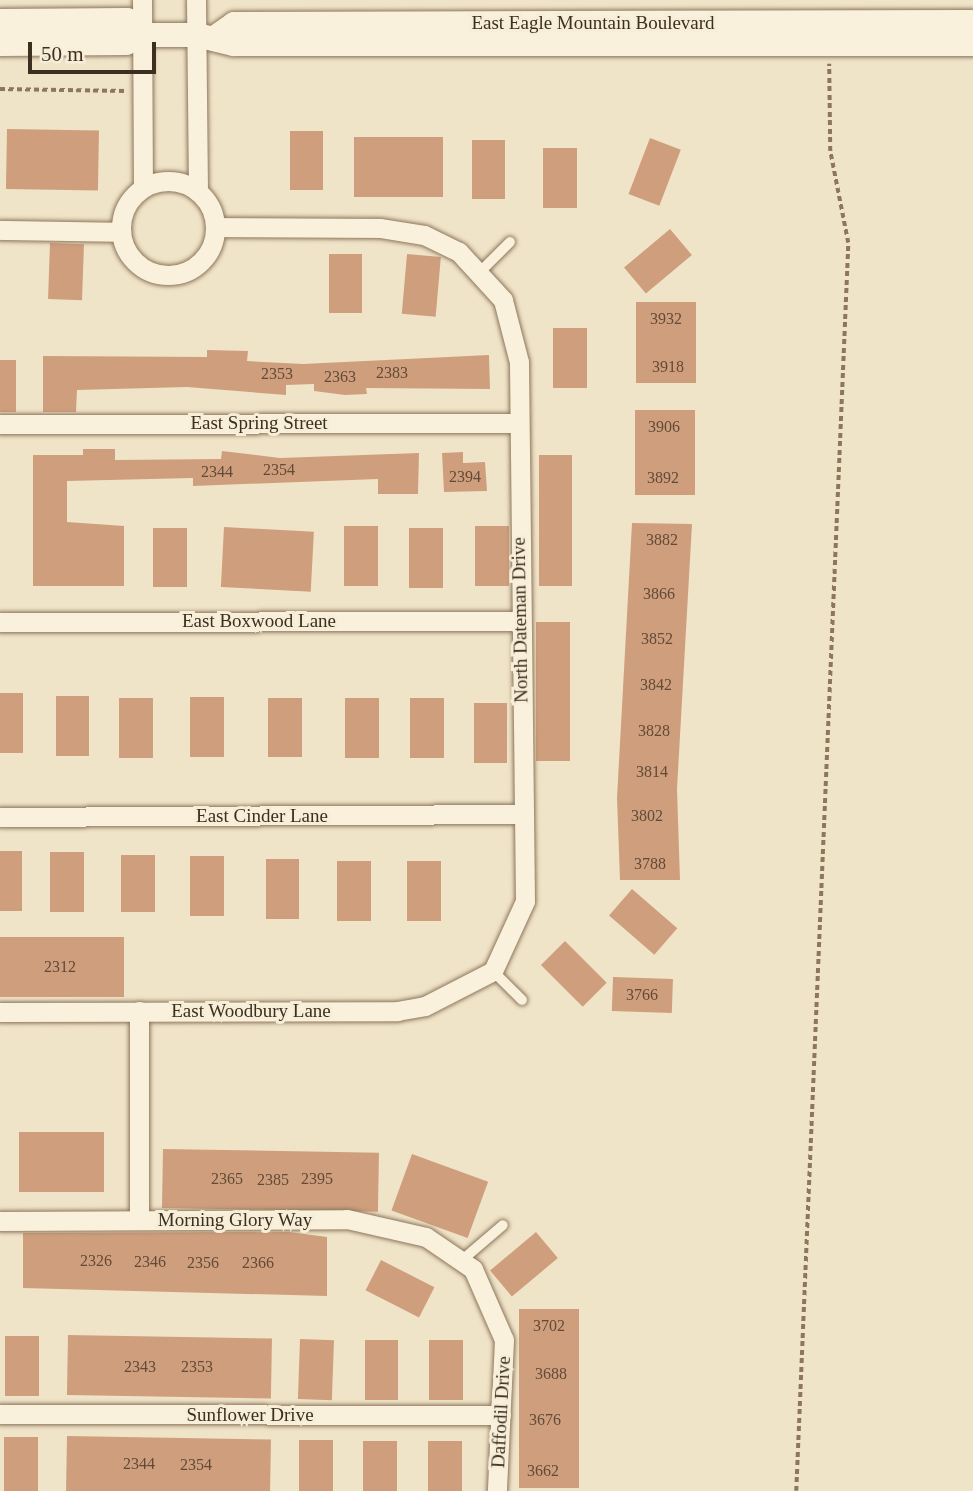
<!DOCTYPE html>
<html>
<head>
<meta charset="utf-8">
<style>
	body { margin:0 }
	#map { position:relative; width:973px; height:1491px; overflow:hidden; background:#f0e4c8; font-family:Georgia,serif }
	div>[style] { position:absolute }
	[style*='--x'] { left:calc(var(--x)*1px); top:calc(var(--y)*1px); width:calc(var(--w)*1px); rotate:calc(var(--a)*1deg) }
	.building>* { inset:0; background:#cf9f7d; transform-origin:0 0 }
	.path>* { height:3.5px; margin-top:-1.75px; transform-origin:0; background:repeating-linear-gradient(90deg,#8d765c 0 5px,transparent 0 8.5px) }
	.roads { filter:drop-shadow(0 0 2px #8d765c) drop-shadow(0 0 2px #8d765c) }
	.service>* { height:10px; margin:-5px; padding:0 5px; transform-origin:5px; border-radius:5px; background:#faf1dc }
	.minor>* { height:19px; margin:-9.5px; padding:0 9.5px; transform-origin:9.5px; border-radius:9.5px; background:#faf1dc }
	.minor>.ring { margin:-9.5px; padding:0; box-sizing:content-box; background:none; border:19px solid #faf1dc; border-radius:50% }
	.tertiary>* { height:24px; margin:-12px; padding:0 12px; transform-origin:12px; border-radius:12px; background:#faf1dc }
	span { translate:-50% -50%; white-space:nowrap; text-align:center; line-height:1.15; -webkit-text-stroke:6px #f7eed8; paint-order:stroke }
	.number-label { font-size:16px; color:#624a37 }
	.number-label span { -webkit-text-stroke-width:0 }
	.street-label { font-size:19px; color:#3d2e20 }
	.scale { position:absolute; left:28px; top:42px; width:128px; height:32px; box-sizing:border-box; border:4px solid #3d2e20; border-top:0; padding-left:9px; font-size:21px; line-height:24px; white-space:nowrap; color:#3d2e20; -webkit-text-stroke:5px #f7eed8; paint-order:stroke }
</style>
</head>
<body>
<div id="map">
	<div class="building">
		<div style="left:7px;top:129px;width:92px;height:60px;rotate:1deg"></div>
		<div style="left:290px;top:131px;width:33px;height:59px"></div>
		<div style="left:354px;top:137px;width:89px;height:60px"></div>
		<div style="left:650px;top:138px;width:33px;height:60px;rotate:21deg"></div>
		<div style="left:472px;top:140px;width:33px;height:59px"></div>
		<div style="left:543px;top:148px;width:34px;height:60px"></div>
		<div style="left:670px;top:229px;width:34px;height:60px;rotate:50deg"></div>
		<div style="left:50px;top:243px;width:34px;height:56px;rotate:2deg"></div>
		<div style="left:329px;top:254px;width:33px;height:59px"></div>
		<div style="left:407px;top:254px;width:34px;height:60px;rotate:5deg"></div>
		<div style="left:636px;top:302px;width:60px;height:81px"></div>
		<div style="left:553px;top:328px;width:34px;height:60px"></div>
		<div style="clip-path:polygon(207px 350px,248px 351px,247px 361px,303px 364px,489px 355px,490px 389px,366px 388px,367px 394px,345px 395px,314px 391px,314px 384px,286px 385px,286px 395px,187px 387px,77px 390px,76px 412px,43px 412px,43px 356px,207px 357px)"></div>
		<div style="left:0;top:360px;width:16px;height:52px"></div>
		<div style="left:635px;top:410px;width:60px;height:85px"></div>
		<div style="clip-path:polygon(83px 449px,115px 449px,115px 460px,221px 459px,222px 451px,280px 458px,419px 453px,418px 494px,378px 494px,378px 479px,193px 486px,193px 478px,67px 481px,67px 522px,124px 526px,124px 586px,33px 586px,33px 455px,83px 455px)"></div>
		<div style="clip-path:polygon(463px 452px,463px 463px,485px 462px,487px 491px,444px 492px,442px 453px)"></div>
		<div style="left:539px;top:455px;width:33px;height:131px"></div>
		<div style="clip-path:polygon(632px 523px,692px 524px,677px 789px,680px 880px,620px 880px,617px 798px)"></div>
		<div style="left:344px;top:526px;width:34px;height:60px"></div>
		<div style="left:475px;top:526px;width:34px;height:60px"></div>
		<div style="left:224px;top:527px;width:90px;height:60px;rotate:3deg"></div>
		<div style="left:153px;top:528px;width:34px;height:59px"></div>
		<div style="left:409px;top:528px;width:34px;height:60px"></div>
		<div style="left:536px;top:622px;width:34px;height:139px"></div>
		<div style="left:0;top:693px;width:23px;height:60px"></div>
		<div style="left:56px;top:696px;width:33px;height:60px"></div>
		<div style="left:190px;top:697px;width:34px;height:60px"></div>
		<div style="left:119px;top:698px;width:34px;height:60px"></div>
		<div style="left:268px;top:698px;width:34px;height:59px"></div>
		<div style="left:345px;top:698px;width:34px;height:60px"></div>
		<div style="left:410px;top:698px;width:34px;height:60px"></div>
		<div style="left:474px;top:703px;width:33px;height:60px"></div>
		<div style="left:0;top:851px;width:22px;height:60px"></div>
		<div style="left:50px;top:852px;width:34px;height:60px"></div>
		<div style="left:121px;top:855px;width:34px;height:57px"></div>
		<div style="left:190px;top:856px;width:34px;height:60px"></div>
		<div style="left:266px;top:859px;width:33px;height:60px"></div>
		<div style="left:337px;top:861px;width:34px;height:60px"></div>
		<div style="left:407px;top:861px;width:34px;height:60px"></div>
		<div style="left:632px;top:889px;width:60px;height:35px;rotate:41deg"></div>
		<div style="left:0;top:937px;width:124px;height:60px"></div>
		<div style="left:565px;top:941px;width:59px;height:34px;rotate:45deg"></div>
		<div style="left:613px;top:977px;width:60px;height:34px;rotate:2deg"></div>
		<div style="left:104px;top:1132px;width:60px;height:85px;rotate:90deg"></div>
		<div style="left:163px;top:1149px;width:216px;height:59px;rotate:1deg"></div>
		<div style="left:412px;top:1154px;width:81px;height:60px;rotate:20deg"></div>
		<div style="clip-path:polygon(289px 1232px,327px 1237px,327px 1296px,23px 1288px,23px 1233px)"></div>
		<div style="left:536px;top:1232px;width:34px;height:60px;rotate:50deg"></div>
		<div style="left:381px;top:1260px;width:60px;height:34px;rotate:27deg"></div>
		<div style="left:519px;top:1309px;width:60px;height:179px"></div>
		<div style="left:68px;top:1335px;width:204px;height:60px;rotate:1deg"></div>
		<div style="left:5px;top:1336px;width:34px;height:60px"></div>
		<div style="left:300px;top:1339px;width:34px;height:60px;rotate:2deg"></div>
		<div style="left:365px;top:1340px;width:33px;height:60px"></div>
		<div style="left:429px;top:1340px;width:34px;height:60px"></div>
		<div style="left:67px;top:1436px;width:204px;height:55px;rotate:1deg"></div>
		<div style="left:4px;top:1437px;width:34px;height:54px"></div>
		<div style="left:299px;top:1440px;width:34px;height:51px"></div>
		<div style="left:363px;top:1441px;width:34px;height:50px"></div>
		<div style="left:428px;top:1441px;width:34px;height:50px"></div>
	</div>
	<div class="path">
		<div style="--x:0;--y:89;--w:127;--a:0.9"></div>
		<div style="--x:796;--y:1491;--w:1249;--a:-87.61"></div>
		<div style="--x:848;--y:243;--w:94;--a:-101.1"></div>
		<div style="--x:830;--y:151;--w:87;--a:-90.7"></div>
	</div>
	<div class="roads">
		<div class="service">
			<div style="--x:481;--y:271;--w:41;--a:-45"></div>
			<div style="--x:493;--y:971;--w:41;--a:45"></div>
			<div style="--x:461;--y:1261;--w:55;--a:-40.6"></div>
		</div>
		<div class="minor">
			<div style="--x:142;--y:0;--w:187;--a:89.7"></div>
			<div style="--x:196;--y:0;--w:191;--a:89.4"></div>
			<div class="ring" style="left:121px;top:181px;width:75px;height:75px"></div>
			<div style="--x:0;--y:230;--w:121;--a:0.9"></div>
			<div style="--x:0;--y:424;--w:519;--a:-0.11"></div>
			<div style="--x:0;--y:622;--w:518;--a:-0.11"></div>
			<div style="--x:0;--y:817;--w:524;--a:-0.33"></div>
			<div style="--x:139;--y:1011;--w:209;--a:90"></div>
			<div style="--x:0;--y:1012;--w:397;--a:-0.1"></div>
			<div style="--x:397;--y:1011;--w:28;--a:-10"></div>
			<div style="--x:425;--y:1006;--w:76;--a:-27.2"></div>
			<div style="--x:493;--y:971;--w:77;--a:-65.4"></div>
			<div style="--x:525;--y:901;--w:539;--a:-90.64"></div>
			<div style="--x:519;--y:362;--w:64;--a:-104.5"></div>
			<div style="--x:503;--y:300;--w:65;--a:-132.5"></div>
			<div style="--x:459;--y:252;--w:39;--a:-154"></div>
			<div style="--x:424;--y:235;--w:45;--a:-171"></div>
			<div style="--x:380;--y:228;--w:164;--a:-179.7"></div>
			<div style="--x:0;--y:1221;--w:347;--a:-0.3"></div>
			<div style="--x:347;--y:1219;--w:81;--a:12.8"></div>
			<div style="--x:426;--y:1237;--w:57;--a:34.2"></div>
			<div style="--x:473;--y:1269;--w:77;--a:66.4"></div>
			<div style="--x:504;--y:1340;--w:151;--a:92.7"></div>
			<div style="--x:0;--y:1414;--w:501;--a:0.11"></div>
		</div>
		<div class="tertiary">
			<div style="--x:0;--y:21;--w:127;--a:-0.5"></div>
			<div style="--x:127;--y:20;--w:22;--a:43"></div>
			<div style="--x:217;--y:36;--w:21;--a:-35"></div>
			<div style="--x:234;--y:24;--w:739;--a:-0.16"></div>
			<div style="--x:0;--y:44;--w:126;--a:-0.5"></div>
			<div style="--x:126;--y:43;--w:19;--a:-25"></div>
			<div style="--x:143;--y:35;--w:54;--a:0"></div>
			<div style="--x:197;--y:35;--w:38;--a:14"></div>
			<div style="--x:234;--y:44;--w:739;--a:0"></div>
		</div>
	</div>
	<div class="number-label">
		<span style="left:666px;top:319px">3932</span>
		<span style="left:668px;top:367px">3918</span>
		<span style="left:392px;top:373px">2383</span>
		<span style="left:277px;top:374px">2353</span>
		<span style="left:340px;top:377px">2363</span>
		<span style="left:664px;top:427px">3906</span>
		<span style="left:279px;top:470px">2354</span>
		<span style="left:217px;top:472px">2344</span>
		<span style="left:465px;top:477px">2394</span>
		<span style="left:663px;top:478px">3892</span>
		<span style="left:662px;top:540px">3882</span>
		<span style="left:659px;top:594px">3866</span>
		<span style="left:657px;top:639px">3852</span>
		<span style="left:656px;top:685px">3842</span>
		<span style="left:654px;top:731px">3828</span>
		<span style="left:652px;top:772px">3814</span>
		<span style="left:647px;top:816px">3802</span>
		<span style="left:650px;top:864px">3788</span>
		<span style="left:60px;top:967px">2312</span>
		<span style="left:642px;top:995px">3766</span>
		<span style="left:227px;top:1179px">2365</span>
		<span style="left:317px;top:1179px">2395</span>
		<span style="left:273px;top:1180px">2385</span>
		<span style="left:96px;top:1261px">2326</span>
		<span style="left:150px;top:1262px">2346</span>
		<span style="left:203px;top:1263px">2356</span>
		<span style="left:258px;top:1263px">2366</span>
		<span style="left:549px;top:1326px">3702</span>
		<span style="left:140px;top:1367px">2343</span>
		<span style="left:197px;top:1367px">2353</span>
		<span style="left:551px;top:1374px">3688</span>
		<span style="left:545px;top:1420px">3676</span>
		<span style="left:139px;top:1464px">2344</span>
		<span style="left:196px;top:1465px">2354</span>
		<span style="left:543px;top:1471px">3662</span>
	</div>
	<div class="street-label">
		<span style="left:593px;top:23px">East Eagle Mountain Boulevard</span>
		<span style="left:259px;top:423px">East Spring Street</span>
		<span style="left:520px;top:620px;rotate:-91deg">North Dateman Drive</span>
		<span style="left:259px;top:621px">East Boxwood Lane</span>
		<span style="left:262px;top:816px">East Cinder Lane</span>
		<span style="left:251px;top:1011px">East Woodbury Lane</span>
		<span style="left:235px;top:1220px">Morning Glory Way</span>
		<span style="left:501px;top:1412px;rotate:-87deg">Daffodil Drive</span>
		<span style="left:250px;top:1415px">Sunflower Drive</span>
	</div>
	<div class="scale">50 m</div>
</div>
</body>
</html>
